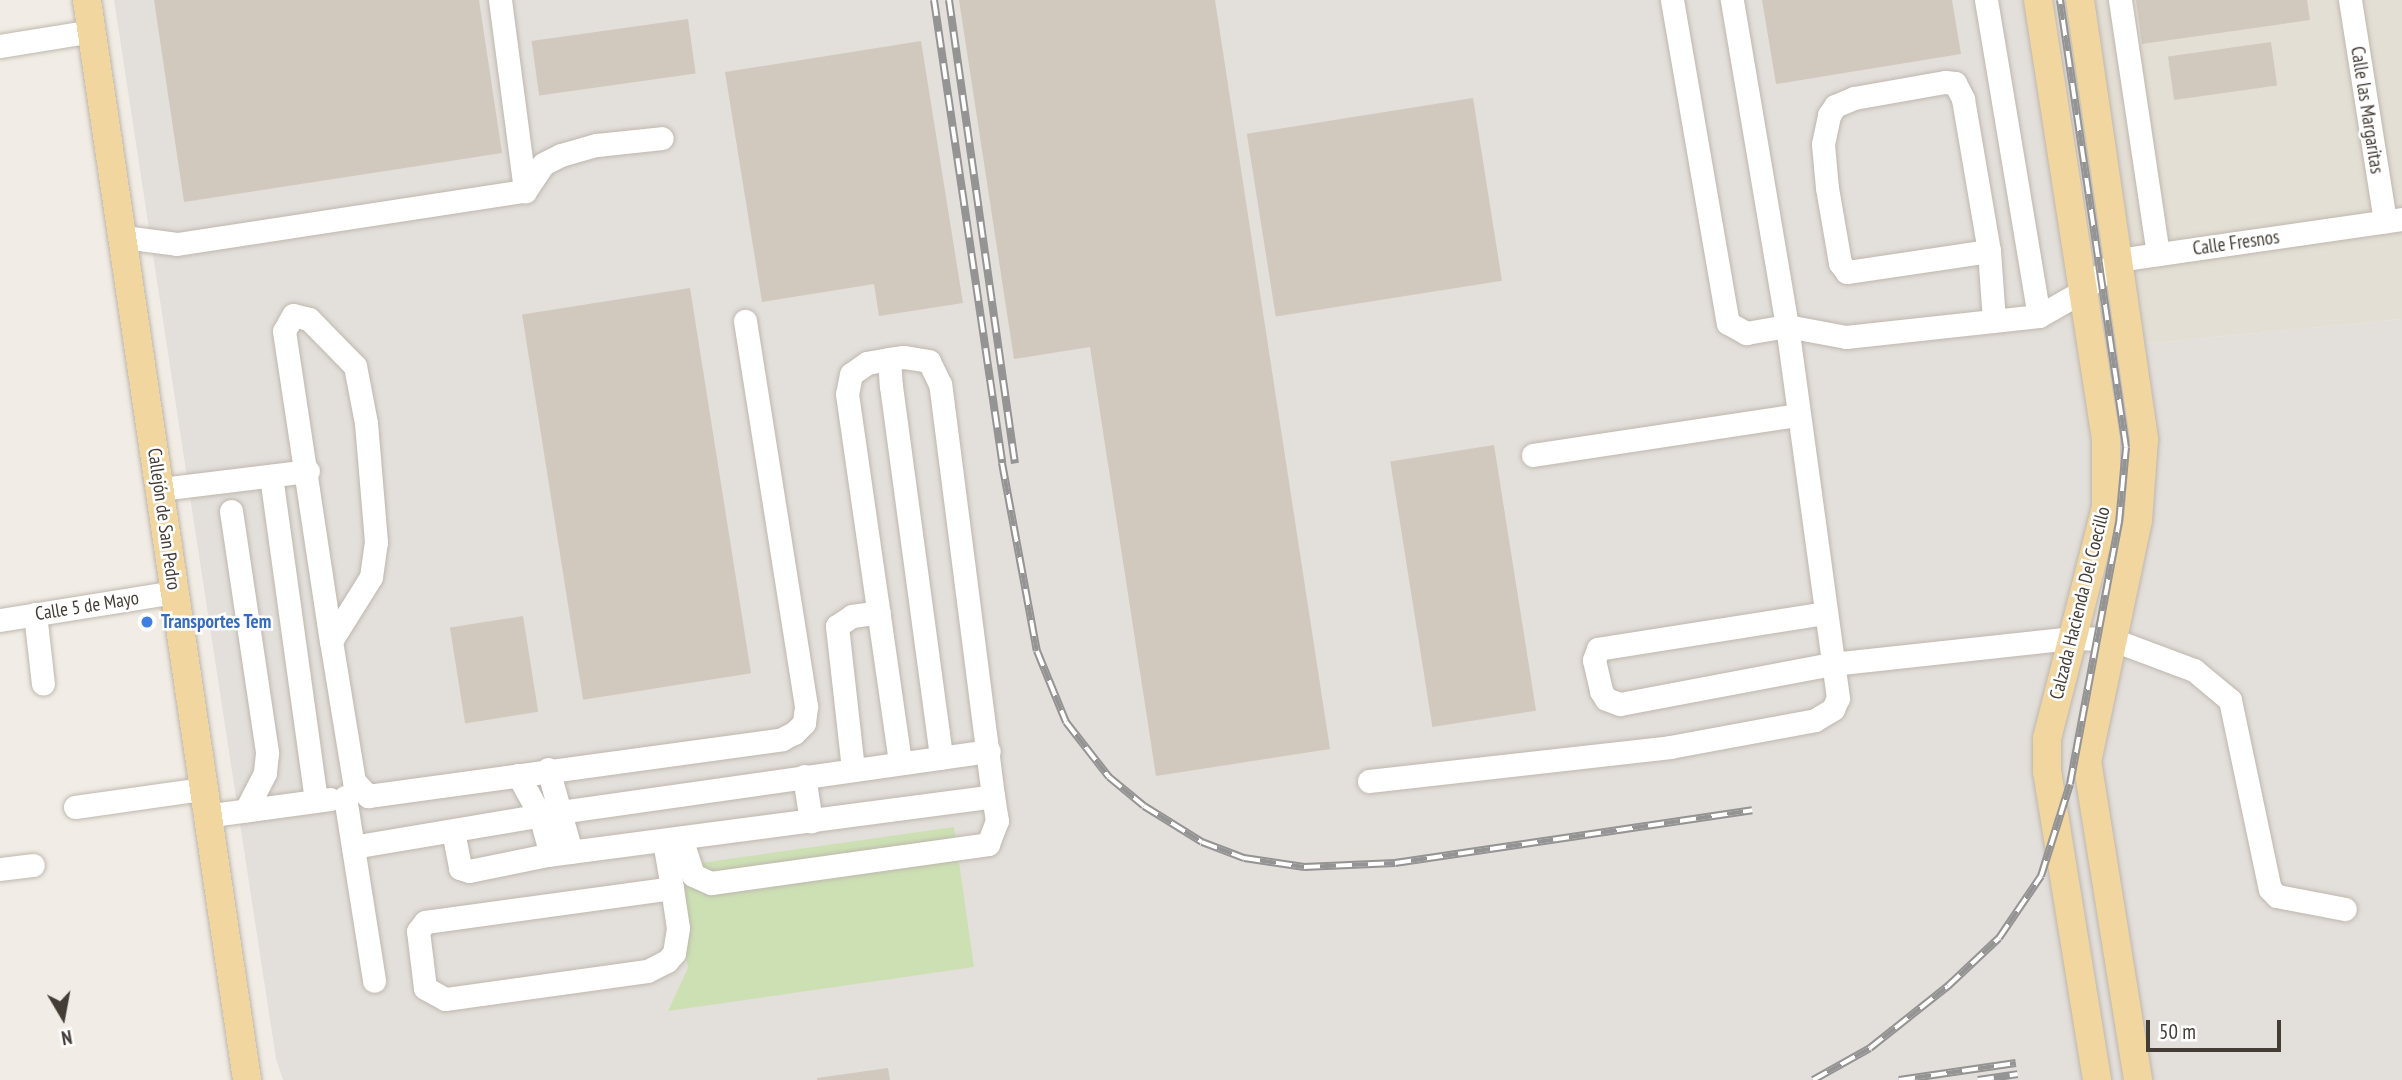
<!DOCTYPE html>
<html>
<head>
<meta charset="utf-8">
<style>
	body { margin:0 }
	#map { position:relative; width:2402px; height:1080px; overflow:hidden; background:#f1ede6; font-family:"PT Sans Narrow",sans-serif }
	div>[style] { position:absolute }
	[style*='--x'] { left:calc(var(--x)*1px); top:calc(var(--y)*1px); width:calc(var(--w)*1px); rotate:calc(var(--a)*1deg) }
	.residential>* { inset:0; background:#e4dfd5 }
	.industrial>* { inset:0; background:#e3dfdb }
	.green>* { inset:0; background:#cde0b4 }
	.building>* { inset:0; background:#d1c9bd; transform-origin:0 0 }
	.roads { filter:drop-shadow(0 0 2px #beb7ad) drop-shadow(0 0 2px #beb7ad) }
	.minor>* { height:23px; margin:-11.5px; padding:0 11.5px; transform-origin:11.5px; border-radius:11.5px; background:#fff }
	.major>* { height:28px; margin:-14px; padding:0 14px; transform-origin:14px; border-radius:14px; background:#f1d79f }
	.rail>* { height:8px; margin-top:-4px; transform-origin:0; background:repeating-linear-gradient(90deg,#fff 0 16px,#949494 0 32px); box-sizing:border-box; border-block:2px solid #949494 }
	.dots>* { width:19px; height:19px; translate:-50% -50%; box-sizing:border-box; border:4px solid #fff; border-radius:50% }
	span { translate:-50% -50%; white-space:nowrap; text-align:center; line-height:1.15; -webkit-text-stroke:5px #fff; paint-order:stroke }
	.street-label { font-size:19px; color:#433d36 }
	.shop-label { font-size:19px; color:#366cbe; font-weight:700 }
	.left { translate:0 -50%; text-align:left }
	.north { position:absolute; left:28px; top:982px; width:70px; height:70px; -webkit-text-stroke:5px #fff; paint-order:stroke; rotate:170deg; font-size:19px; font-weight:700; line-height:28px; text-align:center; color:#433d36 }
	.north::after { content:''; display:block; margin:auto; width:24px; height:32px; background:#433d36; clip-path:polygon(50% 0,100% 100%,50% 72%,0 100%) }
	.scale { position:absolute; left:2146px; top:1020px; width:135px; height:32px; box-sizing:border-box; border:4px solid #433d36; border-top:0; padding-left:9px; font-size:21px; line-height:24px; white-space:nowrap; color:#433d36; -webkit-text-stroke:5px #fff; paint-order:stroke }
</style>
</head>
<body>
<div id="map">
	<div class="residential">
		<div style="clip-path:polygon(2052px 0,2402px 0,2402px 319px,2124px 346px)"></div>
	</div>
	<div class="industrial">
		<div style="clip-path:polygon(114px 0,2052px 0,2124px 346px,2402px 319px,2402px 1080px,283px 1080px,276px 1059px)"></div>
	</div>
	<div class="green">
		<div style="clip-path:polygon(954px 827px,974px 967px,668px 1011px,688px 968px,673px 867px)"></div>
	</div>
	<div class="building">
		<div style="clip-path:polygon(154px 0,479px 0,502px 153px,184px 202px)"></div>
		<div style="clip-path:polygon(959px 0,1215px 0,1330px 749px,1156px 776px,1090px 347px,1014px 359px)"></div>
		<div style="clip-path:polygon(1762px 0,1952px 0,1961px 54px,1776px 84px)"></div>
		<div style="clip-path:polygon(2136px 0,2307px 0,2310px 20px,2142px 44px)"></div>
		<div style="left:688px;top:19px;width:55px;height:158px;rotate:82deg"></div>
		<div style="clip-path:polygon(921px 41px,963px 303px,879px 316px,874px 284px,762px 302px,725px 72px)"></div>
		<div style="left:2271px;top:42px;width:44px;height:104px;rotate:82deg"></div>
		<div style="left:1473px;top:98px;width:185px;height:229px;rotate:81deg"></div>
		<div style="left:690px;top:288px;width:390px;height:170px;rotate:81deg"></div>
		<div style="left:1494px;top:445px;width:269px;height:105px;rotate:81deg"></div>
		<div style="left:523px;top:616px;width:97px;height:74px;rotate:81deg"></div>
		<div style="clip-path:polygon(888px 1068px,890px 1080px,817px 1080px,817px 1078px)"></div>
	</div>
	<div class="roads">
		<div class="minor">
			<div style="--x:500;--y:0;--w:193;--a:82.5"></div>
			<div style="--x:1672;--y:0;--w:328;--a:80.2"></div>
			<div style="--x:1728;--y:323;--w:21;--a:29"></div>
			<div style="--x:1746;--y:333;--w:42;--a:-9.7"></div>
			<div style="--x:1787;--y:326;--w:60;--a:10.6"></div>
			<div style="--x:1846;--y:337;--w:194;--a:-6.2"></div>
			<div style="--x:2039;--y:316;--w:48;--a:-29.7"></div>
			<div style="--x:2081;--y:292;--w:49;--a:-40.9"></div>
			<div style="--x:2118;--y:260;--w:287;--a:-8.2"></div>
			<div style="--x:1986;--y:0;--w:320;--a:80.5"></div>
			<div style="--x:2120;--y:0;--w:257;--a:81.5"></div>
			<div style="--x:2350;--y:0;--w:224;--a:81"></div>
			<div style="--x:0;--y:46;--w:94;--a:-9.2"></div>
			<div style="--x:1945;--y:82;--w:10;--a:6"></div>
			<div style="--x:1955;--y:83;--w:18;--a:63"></div>
			<div style="--x:1963;--y:99;--w:154;--a:80.3"></div>
			<div style="--x:1989;--y:251;--w:144;--a:171.6"></div>
			<div style="--x:1847;--y:272;--w:11;--a:-128"></div>
			<div style="--x:1840;--y:263;--w:76;--a:-99.8"></div>
			<div style="--x:1827;--y:188;--w:44;--a:-95.2"></div>
			<div style="--x:1823;--y:144;--w:30;--a:-78"></div>
			<div style="--x:1829;--y:115;--w:11;--a:-56"></div>
			<div style="--x:1835;--y:106;--w:21;--a:-23"></div>
			<div style="--x:1854;--y:98;--w:92;--a:-10"></div>
			<div style="--x:124;--y:237;--w:53;--a:7.5"></div>
			<div style="--x:177;--y:244;--w:352;--a:-8.7"></div>
			<div style="--x:525;--y:191;--w:32;--a:-56"></div>
			<div style="--x:543;--y:164;--w:20;--a:-27"></div>
			<div style="--x:561;--y:155;--w:37;--a:-16"></div>
			<div style="--x:597;--y:145;--w:65;--a:-6.1"></div>
			<div style="--x:1989;--y:251;--w:70;--a:85.9"></div>
			<div style="--x:889;--y:359;--w:22;--a:170"></div>
			<div style="--x:867;--y:363;--w:19;--a:145"></div>
			<div style="--x:851;--y:374;--w:20;--a:101"></div>
			<div style="--x:847;--y:394;--w:373;--a:81.8"></div>
			<div style="--x:1533;--y:455;--w:266;--a:-8.6"></div>
			<div style="--x:271;--y:476;--w:327;--a:82.1"></div>
			<div style="--x:161;--y:489;--w:148;--a:-7"></div>
			<div style="--x:231;--y:511;--w:245;--a:81.5"></div>
			<div style="--x:267;--y:753;--w:20;--a:96"></div>
			<div style="--x:265;--y:773;--w:42;--a:117.2"></div>
			<div style="--x:1825;--y:613;--w:230;--a:171"></div>
			<div style="--x:1598;--y:649;--w:12;--a:110"></div>
			<div style="--x:1594;--y:660;--w:32;--a:77"></div>
			<div style="--x:1601;--y:691;--w:9;--a:58"></div>
			<div style="--x:1606;--y:699;--w:15;--a:20"></div>
			<div style="--x:1620;--y:704;--w:216;--a:-10.7"></div>
			<div style="--x:1832;--y:664;--w:240;--a:-6.2"></div>
			<div style="--x:2071;--y:638;--w:40;--a:1.4"></div>
			<div style="--x:2111;--y:639;--w:89;--a:20.5"></div>
			<div style="--x:2194;--y:670;--w:47;--a:39.8"></div>
			<div style="--x:2230;--y:700;--w:193;--a:78.1"></div>
			<div style="--x:2270;--y:889;--w:10;--a:45"></div>
			<div style="--x:2277;--y:896;--w:69;--a:10.8"></div>
			<div style="--x:35;--y:614;--w:70;--a:83.5"></div>
			<div style="--x:0;--y:620;--w:176;--a:-9.1"></div>
			<div style="--x:331;--y:641;--w:75;--a:-58"></div>
			<div style="--x:371;--y:577;--w:35;--a:-82"></div>
			<div style="--x:376;--y:542;--w:119;--a:-94.8"></div>
			<div style="--x:366;--y:423;--w:58;--a:-100.9"></div>
			<div style="--x:355;--y:366;--w:66;--a:-134.4"></div>
			<div style="--x:309;--y:319;--w:16;--a:-166"></div>
			<div style="--x:293;--y:315;--w:18;--a:119"></div>
			<div style="--x:284;--y:331;--w:314;--a:81.4"></div>
			<div style="--x:331;--y:641;--w:142;--a:80.7"></div>
			<div style="--x:354;--y:781;--w:21;--a:47"></div>
			<div style="--x:368;--y:796;--w:418;--a:-7.8"></div>
			<div style="--x:782;--y:739;--w:13;--a:-27"></div>
			<div style="--x:794;--y:733;--w:14;--a:-45"></div>
			<div style="--x:804;--y:723;--w:17;--a:-83"></div>
			<div style="--x:806;--y:706;--w:390;--a:-99"></div>
			<div style="--x:548;--y:769;--w:86;--a:74.5"></div>
			<div style="--x:853;--y:769;--w:144;--a:-96.4"></div>
			<div style="--x:837;--y:626;--w:18;--a:-34"></div>
			<div style="--x:852;--y:616;--w:27;--a:-8"></div>
			<div style="--x:518;--y:775;--w:46;--a:61.2"></div>
			<div style="--x:540;--y:815;--w:41;--a:74.6"></div>
			<div style="--x:804;--y:776;--w:46;--a:81.2"></div>
			<div style="--x:1369;--y:781;--w:303;--a:-6.4"></div>
			<div style="--x:1670;--y:747;--w:147;--a:-10.5"></div>
			<div style="--x:1815;--y:720;--w:21;--a:-31"></div>
			<div style="--x:1833;--y:709;--w:12;--a:-66"></div>
			<div style="--x:1838;--y:698;--w:375;--a:-97.8"></div>
			<div style="--x:1787;--y:326;--w:331;--a:-99.6"></div>
			<div style="--x:345;--y:797;--w:186;--a:81"></div>
			<div style="--x:75;--y:807;--w:127;--a:-8.1"></div>
			<div style="--x:205;--y:816;--w:126;--a:-7.7"></div>
			<div style="--x:453;--y:831;--w:38;--a:79"></div>
			<div style="--x:460;--y:868;--w:9;--a:18"></div>
			<div style="--x:469;--y:871;--w:80;--a:-11.6"></div>
			<div style="--x:547;--y:855;--w:450;--a:-7.5"></div>
			<div style="--x:993;--y:796;--w:415;--a:-97.3"></div>
			<div style="--x:940;--y:384;--w:25;--a:-116"></div>
			<div style="--x:929;--y:361;--w:26;--a:-171"></div>
			<div style="--x:903;--y:357;--w:14;--a:172"></div>
			<div style="--x:889;--y:359;--w:27;--a:86"></div>
			<div style="--x:891;--y:386;--w:375;--a:82.3"></div>
			<div style="--x:681;--y:838;--w:39;--a:72"></div>
			<div style="--x:693;--y:875;--w:20;--a:24"></div>
			<div style="--x:711;--y:883;--w:280;--a:-8"></div>
			<div style="--x:988;--y:844;--w:25;--a:-69"></div>
			<div style="--x:997;--y:821;--w:25;--a:-99"></div>
			<div style="--x:664;--y:841;--w:48;--a:80.3"></div>
			<div style="--x:672;--y:888;--w:40;--a:81.5"></div>
			<div style="--x:678;--y:928;--w:25;--a:99"></div>
			<div style="--x:674;--y:953;--w:11;--a:131"></div>
			<div style="--x:667;--y:961;--w:22;--a:153"></div>
			<div style="--x:647;--y:971;--w:204;--a:172.1"></div>
			<div style="--x:445;--y:999;--w:23;--a:-151"></div>
			<div style="--x:425;--y:988;--w:57;--a:-97"></div>
			<div style="--x:418;--y:931;--w:11;--a:-52"></div>
			<div style="--x:425;--y:922;--w:249;--a:-7.8"></div>
			<div style="--x:353;--y:847;--w:210;--a:-9.6"></div>
			<div style="--x:560;--y:812;--w:433;--a:-8.1"></div>
			<div style="--x:0;--y:869;--w:33;--a:-7"></div>
		</div>
		<div class="major">
			<div style="--x:87;--y:0;--w:1092;--a:81.57"></div>
			<div style="--x:2038;--y:0;--w:445;--a:81.2"></div>
			<div style="--x:2106;--y:440;--w:67;--a:90"></div>
			<div style="--x:2106;--y:507;--w:239;--a:104.3"></div>
			<div style="--x:2047;--y:739;--w:32;--a:90"></div>
			<div style="--x:2047;--y:771;--w:313;--a:80.8"></div>
			<div style="--x:2080;--y:0;--w:444;--a:81.7"></div>
			<div style="--x:2144;--y:439;--w:81;--a:94.2"></div>
			<div style="--x:2138;--y:520;--w:246;--a:101.9"></div>
			<div style="--x:2087;--y:761;--w:323;--a:80.9"></div>
		</div>
	</div>
	<div class="rail">
		<div style="--x:934;--y:0;--w:468;--a:81.6"></div>
		<div style="--x:1002;--y:463;--w:191;--a:79.5"></div>
		<div style="--x:1037;--y:651;--w:77;--a:67.8"></div>
		<div style="--x:1066;--y:722;--w:70;--a:52"></div>
		<div style="--x:1109;--y:777;--w:45;--a:39.6"></div>
		<div style="--x:1144;--y:806;--w:68;--a:31.8"></div>
		<div style="--x:1202;--y:842;--w:45;--a:20.9"></div>
		<div style="--x:1244;--y:858;--w:61;--a:8.5"></div>
		<div style="--x:1304;--y:867;--w:91;--a:-2.5"></div>
		<div style="--x:1395;--y:863;--w:361;--a:-8.4"></div>
		<div style="--x:949;--y:0;--w:468;--a:81.9"></div>
		<div style="--x:1813;--y:1080;--w:65;--a:-29.3"></div>
		<div style="--x:1870;--y:1048;--w:100;--a:-38.5"></div>
		<div style="--x:1948;--y:986;--w:70;--a:-43.3"></div>
		<div style="--x:1999;--y:938;--w:75;--a:-55.9"></div>
		<div style="--x:2041;--y:876;--w:96;--a:-72.5"></div>
		<div style="--x:2070;--y:784;--w:266;--a:-79.4"></div>
		<div style="--x:2119;--y:523;--w:76;--a:-84.7"></div>
		<div style="--x:2126;--y:447;--w:452;--a:-98.4"></div>
		<div style="--x:1899;--y:1080;--w:118;--a:-8.3"></div>
		<div style="--x:1978;--y:1080;--w:40;--a:-8.5"></div>
	</div>
	<div class="dots">
		<div style="left:147px;top:622px;background:#3f7fe0"></div>
	</div>
	<div class="street-label">
		<span style="left:2367px;top:110px;rotate:81deg">Calle las Margaritas</span>
		<span style="left:2236px;top:243px;rotate:-8deg">Calle Fresnos</span>
		<span style="left:164px;top:519px;rotate:82deg">Callejón de San Pedro</span>
		<span style="left:2080px;top:603px;rotate:-76deg">Calzada Hacienda Del Coecillo</span>
		<span style="left:87px;top:606px;rotate:-9deg">Calle 5 de Mayo</span>
	</div>
	<div class="shop-label">
		<span class="left" style="left:161px;top:622px">Transportes Tem</span>
	</div>
	<div class="north">N</div>
	<div class="scale">50 m</div>
</div>
</body>
</html>
